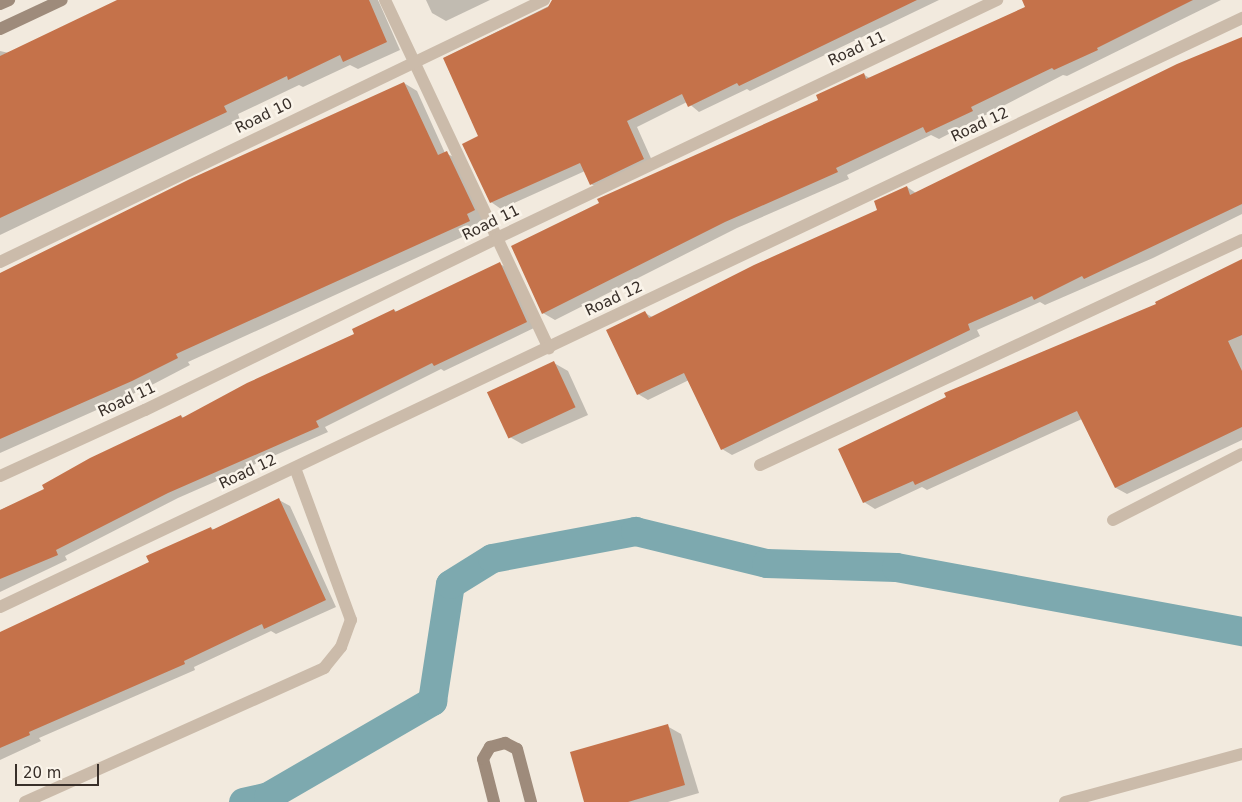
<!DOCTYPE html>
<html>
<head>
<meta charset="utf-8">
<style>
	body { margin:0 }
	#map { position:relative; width:1242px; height:802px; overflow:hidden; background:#f2eade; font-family:"DejaVu Sans",sans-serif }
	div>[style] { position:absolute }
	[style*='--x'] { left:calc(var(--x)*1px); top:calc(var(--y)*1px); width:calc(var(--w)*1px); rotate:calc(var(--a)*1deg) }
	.shadow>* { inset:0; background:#0003 }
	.canal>* { height:29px; margin:-14.5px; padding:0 14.5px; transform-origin:14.5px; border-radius:14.5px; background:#7da9af }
	.building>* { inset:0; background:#c5724a; transform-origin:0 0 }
	.street>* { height:12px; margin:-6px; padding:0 6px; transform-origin:6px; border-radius:6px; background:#cbbbaa }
	.secondary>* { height:12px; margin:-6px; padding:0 6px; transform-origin:6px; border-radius:6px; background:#9e8b7b }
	span { translate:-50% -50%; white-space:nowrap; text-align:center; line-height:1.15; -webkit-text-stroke:5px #faf4ea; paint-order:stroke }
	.street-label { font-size:15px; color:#382f29 }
	.scale { position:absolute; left:15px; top:764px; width:84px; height:22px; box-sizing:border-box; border:2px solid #382f29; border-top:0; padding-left:6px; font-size:15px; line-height:18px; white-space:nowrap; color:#382f29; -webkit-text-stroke:4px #faf4ea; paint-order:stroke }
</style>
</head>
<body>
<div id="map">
	<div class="shadow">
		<div style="clip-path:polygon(120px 0,378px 0,400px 50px,358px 69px,350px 65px,303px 87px,299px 85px,238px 114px,240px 120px,0 235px,0 51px,9px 53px)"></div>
		<div style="clip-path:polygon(426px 0,490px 0,446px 21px,432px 13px)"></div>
		<div style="clip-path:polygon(561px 0,939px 0,750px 91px,747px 89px,699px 112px,687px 102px,637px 127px,654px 165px,602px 190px,591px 184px,585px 171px,501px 209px,491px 202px,480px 137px,444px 58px)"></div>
		<div style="clip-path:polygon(1032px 0,1221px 0,1067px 76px,1063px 75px,939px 139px,931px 135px,847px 175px,849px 179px,737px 228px,555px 320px,543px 313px,820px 100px,863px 74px,871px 79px,1026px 7px)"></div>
		<div style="clip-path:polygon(1242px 38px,1242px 214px,1153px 258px,1045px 305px,1040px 302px,977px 330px,980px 336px,732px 455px,722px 449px,689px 380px,648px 400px,638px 394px,645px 313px,654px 318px,879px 211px,907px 187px,916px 193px,1177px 65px)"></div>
		<div style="clip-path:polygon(404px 83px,417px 91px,445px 153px,460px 160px,487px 218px,479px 222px,482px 228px,188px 362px,190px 365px,146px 388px,0 453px,0 274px)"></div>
		<div style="clip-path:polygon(1242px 260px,1242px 440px,1127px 494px,1116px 488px,1082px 419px,927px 490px,922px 487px,875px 509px,864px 502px,1158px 305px,1156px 302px)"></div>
		<div style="clip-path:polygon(500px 264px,509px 269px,536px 327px,444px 371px,441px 369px,325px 427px,328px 432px,178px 498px,65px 556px,67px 560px,0 592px,0 510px,46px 490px,181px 416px,184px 418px,356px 335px,394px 310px,398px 312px)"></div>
		<div style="clip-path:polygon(554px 363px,568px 371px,588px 415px,522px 444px,508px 436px)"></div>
		<div style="clip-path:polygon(279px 500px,290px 506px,336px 607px,276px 634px,271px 631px,194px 667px,195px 670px,39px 738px,41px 741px,0 760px,0 634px,150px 562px,211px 528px,215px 530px)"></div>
		<div style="clip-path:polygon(667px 726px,681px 734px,699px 793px,668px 802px,586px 802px)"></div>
	</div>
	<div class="canal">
		<div style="--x:243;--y:802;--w:26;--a:-13"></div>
		<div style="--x:268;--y:796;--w:190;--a:-30.1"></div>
		<div style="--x:432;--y:701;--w:118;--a:-81.3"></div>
		<div style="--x:450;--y:584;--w:49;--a:-31.8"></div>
		<div style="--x:492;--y:558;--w:146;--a:-10.7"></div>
		<div style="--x:635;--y:531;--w:135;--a:13.7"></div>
		<div style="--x:766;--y:563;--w:130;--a:1.8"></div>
		<div style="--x:896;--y:567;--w:352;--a:10.5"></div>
	</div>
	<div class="building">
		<div style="clip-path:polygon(117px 0,369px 0,387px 42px,343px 62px,340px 55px,288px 80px,287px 76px,224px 106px,227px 112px,0 218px,0 56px)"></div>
		<div style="clip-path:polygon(552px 0,917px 0,739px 86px,737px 83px,688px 107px,682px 94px,627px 121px,644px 159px,590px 185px,580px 163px,490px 203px,462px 144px,478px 136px,443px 58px,548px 7px)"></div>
		<div style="clip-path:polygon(1022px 0,1193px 0,1097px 48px,1098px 50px,1054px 70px,1052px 68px,971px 107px,973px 111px,926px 133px,923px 127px,836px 168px,838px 172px,725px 222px,542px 314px,511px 246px,599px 203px,597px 199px,818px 100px,816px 95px,864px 73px,866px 79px,1025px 7px)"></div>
		<div style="clip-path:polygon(1242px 37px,1242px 204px,1084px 279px,1082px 276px,1034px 300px,1032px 296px,968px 324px,970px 330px,721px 450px,684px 373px,637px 395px,606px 330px,645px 311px,649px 318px,754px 265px,877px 210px,874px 201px,907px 186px,910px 195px,1177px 64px)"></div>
		<div style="clip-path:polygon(404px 82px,438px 155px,447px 151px,475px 210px,467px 214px,470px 221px,176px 354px,178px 358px,132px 381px,0 439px,0 273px,190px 179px)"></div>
		<div style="clip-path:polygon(1242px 259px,1242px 335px,1228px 341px,1242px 371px,1242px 427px,1115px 488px,1077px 411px,915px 485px,913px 481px,863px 503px,838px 449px,946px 397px,944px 393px,1156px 304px,1155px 302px)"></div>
		<div style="clip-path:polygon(500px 262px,527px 322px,434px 366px,432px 363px,316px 421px,319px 427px,168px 493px,56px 550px,58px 555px,0 579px,0 510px,44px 489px,42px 485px,90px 458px,181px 415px,182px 418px,247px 383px,354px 334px,352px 329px,394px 309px,395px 312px)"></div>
		<div style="left:554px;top:361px;width:51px;height:74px;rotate:65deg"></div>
		<div style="clip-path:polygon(279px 498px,326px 600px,264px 629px,262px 624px,184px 661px,185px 664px,29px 732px,30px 735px,0 748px,0 632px,149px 562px,146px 556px,211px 527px,212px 530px)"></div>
		<div style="clip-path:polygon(668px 724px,685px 785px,628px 802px,584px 802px,570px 752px)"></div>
	</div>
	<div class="street">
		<div style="--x:385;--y:0;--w:385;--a:64.8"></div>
		<div style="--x:0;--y:262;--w:604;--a:-25.72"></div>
		<div style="--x:760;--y:465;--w:532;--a:-25.02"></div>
		<div style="--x:0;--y:476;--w:159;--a:-24.5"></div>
		<div style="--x:145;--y:410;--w:392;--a:-26"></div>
		<div style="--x:497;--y:238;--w:554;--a:-25.45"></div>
		<div style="--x:1113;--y:520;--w:145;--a:-27.1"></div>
		<div style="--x:0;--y:607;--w:1375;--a:-25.37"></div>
		<div style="--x:25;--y:802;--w:328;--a:-24.1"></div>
		<div style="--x:324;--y:668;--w:27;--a:-51"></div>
		<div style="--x:341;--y:647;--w:29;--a:-70"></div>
		<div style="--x:351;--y:620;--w:162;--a:-110.2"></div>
		<div style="--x:1065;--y:802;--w:183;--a:-15.2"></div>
	</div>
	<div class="secondary">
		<div style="--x:0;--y:4;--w:10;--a:-24"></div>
		<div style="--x:0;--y:29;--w:68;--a:-25.1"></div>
		<div style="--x:494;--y:802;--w:44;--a:-104.3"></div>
		<div style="--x:483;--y:759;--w:14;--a:-60"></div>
		<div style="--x:490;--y:747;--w:16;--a:-15"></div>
		<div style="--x:505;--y:743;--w:13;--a:27"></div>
		<div style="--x:517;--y:749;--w:55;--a:75.2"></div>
	</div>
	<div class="street-label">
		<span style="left:857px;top:49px;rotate:-25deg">Road 11</span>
		<span style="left:264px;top:116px;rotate:-26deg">Road 10</span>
		<span style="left:980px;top:125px;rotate:-25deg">Road 12</span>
		<span style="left:491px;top:223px;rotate:-26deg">Road 11</span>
		<span style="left:614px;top:299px;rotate:-25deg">Road 12</span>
		<span style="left:127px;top:400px;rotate:-25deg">Road 11</span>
		<span style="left:248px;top:472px;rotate:-25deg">Road 12</span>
	</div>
	<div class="scale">20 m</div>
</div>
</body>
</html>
